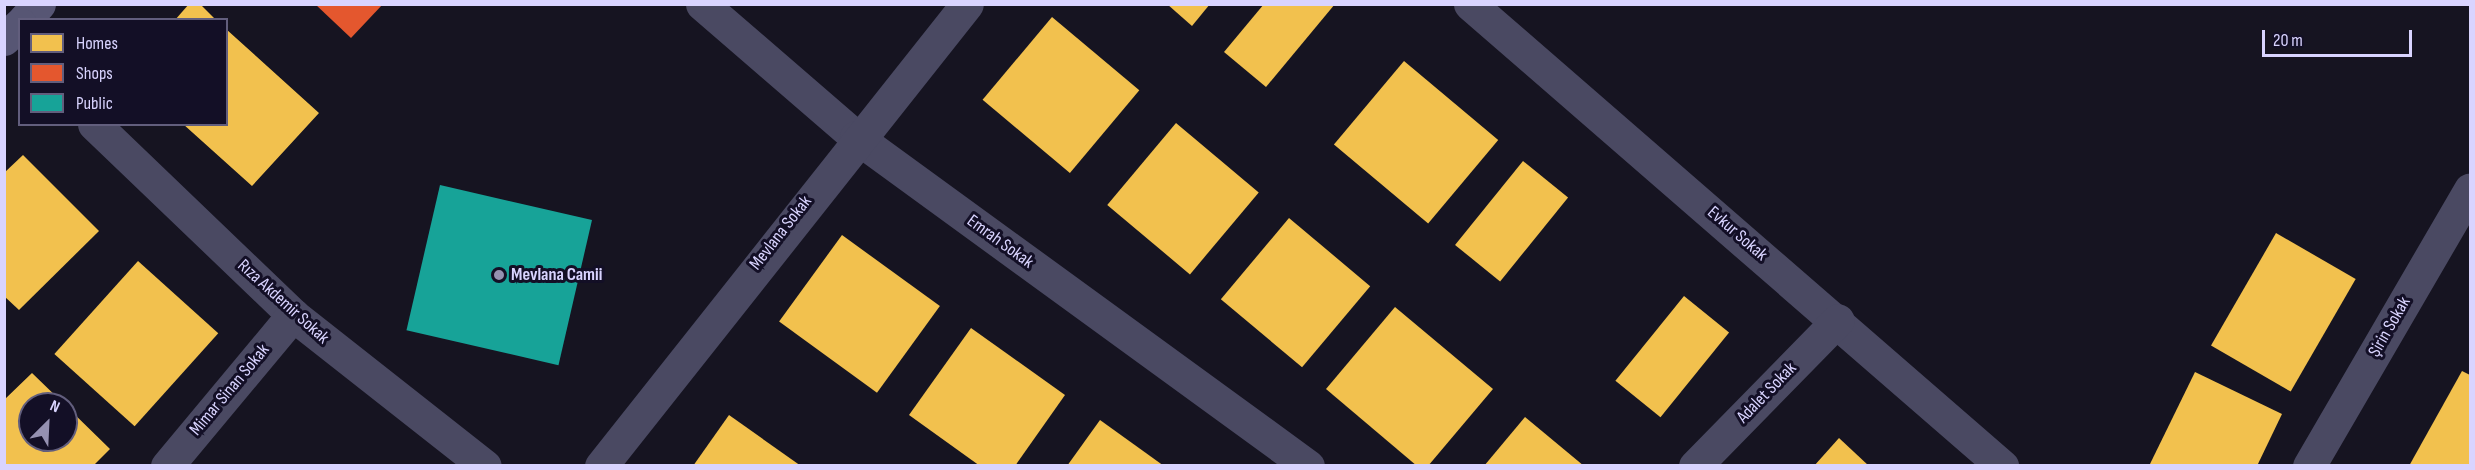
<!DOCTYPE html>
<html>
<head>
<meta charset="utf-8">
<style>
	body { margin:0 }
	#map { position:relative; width:2475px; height:470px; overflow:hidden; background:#161421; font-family:"Sofia Sans Condensed",sans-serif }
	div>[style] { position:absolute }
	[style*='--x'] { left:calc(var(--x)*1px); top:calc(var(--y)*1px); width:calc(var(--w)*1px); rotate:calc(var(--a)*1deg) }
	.homes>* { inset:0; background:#f2c14e; transform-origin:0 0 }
	.shops>* { inset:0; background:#e4572e }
	.public>* { inset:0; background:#17a398; transform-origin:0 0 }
	.street>* { height:33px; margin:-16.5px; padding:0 16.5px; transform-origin:16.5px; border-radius:16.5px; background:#4a4962 }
	.secondary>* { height:33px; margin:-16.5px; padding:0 16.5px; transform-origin:16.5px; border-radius:16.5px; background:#575674 }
	.dots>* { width:16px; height:16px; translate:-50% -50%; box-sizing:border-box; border:3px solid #130f26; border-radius:50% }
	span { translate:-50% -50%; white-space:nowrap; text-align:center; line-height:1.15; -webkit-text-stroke:6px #130f26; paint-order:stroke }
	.street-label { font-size:18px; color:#d9d4ff }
	.poi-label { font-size:18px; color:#d9d4ff; font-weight:700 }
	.left { translate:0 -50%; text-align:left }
	.frame { position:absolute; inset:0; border:6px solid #d9d4ff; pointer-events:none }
	.legend { position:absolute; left:18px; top:18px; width:210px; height:108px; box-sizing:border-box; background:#130f26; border:2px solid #625e7d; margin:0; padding:8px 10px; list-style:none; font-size:18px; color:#d9d4ff }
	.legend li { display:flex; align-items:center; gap:12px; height:30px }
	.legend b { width:30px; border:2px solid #625e7d }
	.north { position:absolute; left:18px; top:392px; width:60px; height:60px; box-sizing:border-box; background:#130f26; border:2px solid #625e7d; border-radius:50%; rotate:24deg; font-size:16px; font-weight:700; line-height:24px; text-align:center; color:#d9d4ff }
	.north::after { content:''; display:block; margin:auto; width:21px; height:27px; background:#9591b1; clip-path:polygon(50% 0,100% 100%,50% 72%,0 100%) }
	.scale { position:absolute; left:2262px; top:30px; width:150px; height:27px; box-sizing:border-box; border:3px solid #d9d4ff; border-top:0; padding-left:8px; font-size:18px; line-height:21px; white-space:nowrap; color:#d9d4ff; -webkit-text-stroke:4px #130f26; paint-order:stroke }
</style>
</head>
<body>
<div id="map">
	<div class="homes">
		<div style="clip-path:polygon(189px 4px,200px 4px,216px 20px,175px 20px)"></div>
		<div style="clip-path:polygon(1167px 4px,1210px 4px,1192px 26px)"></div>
		<div style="clip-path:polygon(1264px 4px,1335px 4px,1266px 87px,1224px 52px)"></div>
		<div style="left:1052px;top:17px;width:114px;height:108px;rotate:40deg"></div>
		<div style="clip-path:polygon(226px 29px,319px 113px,252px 186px,183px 124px,226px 124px)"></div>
		<div style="left:1404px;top:61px;width:123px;height:109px;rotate:40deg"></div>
		<div style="left:1176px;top:123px;width:108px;height:107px;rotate:40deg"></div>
		<div style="clip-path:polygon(23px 155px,99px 231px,19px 310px,4px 296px,4px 173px)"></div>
		<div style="left:1523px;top:161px;width:58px;height:108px;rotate:39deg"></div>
		<div style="left:1289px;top:218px;width:106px;height:106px;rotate:40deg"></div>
		<div style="left:2276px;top:233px;width:92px;height:130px;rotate:30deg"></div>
		<div style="left:842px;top:235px;width:121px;height:107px;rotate:36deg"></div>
		<div style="left:138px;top:261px;width:108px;height:125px;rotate:42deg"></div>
		<div style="left:1684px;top:296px;width:58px;height:109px;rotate:39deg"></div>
		<div style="clip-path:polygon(1395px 307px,1493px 389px,1428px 466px,1417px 466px,1326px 389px)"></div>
		<div style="clip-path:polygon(971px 328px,1065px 395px,1015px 466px,980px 466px,909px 415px)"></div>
		<div style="clip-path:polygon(2462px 371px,2470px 375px,2470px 466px,2409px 466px)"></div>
		<div style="clip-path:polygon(2195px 372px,2282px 414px,2257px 466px,2149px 466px)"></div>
		<div style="clip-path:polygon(32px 373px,64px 404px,30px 404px,30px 440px,66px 440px,66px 406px,110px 449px,93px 466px,4px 466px,4px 400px)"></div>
		<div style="clip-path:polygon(729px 415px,801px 466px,693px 466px)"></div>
		<div style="clip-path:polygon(1525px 417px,1584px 466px,1484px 466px)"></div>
		<div style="clip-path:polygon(1100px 420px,1164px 466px,1067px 466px)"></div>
		<div style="clip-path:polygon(1839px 438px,1869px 466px,1814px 466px)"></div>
	</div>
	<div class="shops">
		<div style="clip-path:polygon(315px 4px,383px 4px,351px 38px)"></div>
	</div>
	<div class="public">
		<div style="left:440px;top:185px;width:156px;height:149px;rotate:13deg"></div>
	</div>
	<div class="street">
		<div style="--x:702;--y:4;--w:203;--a:40.8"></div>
		<div style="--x:856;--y:137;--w:559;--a:36.05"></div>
		<div style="--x:1470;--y:4;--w:705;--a:40.97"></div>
		<div style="--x:94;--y:124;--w:276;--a:43.8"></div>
		<div style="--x:293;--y:315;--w:244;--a:38.2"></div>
		<div style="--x:167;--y:466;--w:197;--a:-50.2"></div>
		<div style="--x:601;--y:466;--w:589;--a:-51.61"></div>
		<div style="--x:1695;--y:466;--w:204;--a:-45.6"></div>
		<div style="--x:2309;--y:466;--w:320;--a:-59.8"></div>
	</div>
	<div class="secondary">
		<div style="--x:24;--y:20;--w:22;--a:-47"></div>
		<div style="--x:4;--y:39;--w:22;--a:-43"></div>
	</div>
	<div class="dots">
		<div style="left:499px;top:275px;background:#9591b1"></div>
	</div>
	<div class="street-label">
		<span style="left:781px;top:233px;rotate:-52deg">Mevlana Sokak</span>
		<span style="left:1737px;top:234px;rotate:41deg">Evkur Sokak</span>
		<span style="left:1000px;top:242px;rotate:36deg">Emrah Sokak</span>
		<span style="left:283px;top:302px;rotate:42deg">Rıza Akdemir Sokak</span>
		<span style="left:2390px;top:327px;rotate:-60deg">Şirin Sokak</span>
		<span style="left:230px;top:390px;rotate:-50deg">Mimar Sinan Sokak</span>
		<span style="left:1767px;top:393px;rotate:-46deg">Adalet Sokak</span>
	</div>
	<div class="poi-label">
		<span class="left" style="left:511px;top:275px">Mevlana Camii</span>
	</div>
	<div class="frame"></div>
	<ul class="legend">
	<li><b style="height:16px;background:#f2c14e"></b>Homes</li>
	<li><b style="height:16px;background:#e4572e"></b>Shops</li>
	<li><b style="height:16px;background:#17a398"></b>Public</li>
	</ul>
	<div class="north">N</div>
	<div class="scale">20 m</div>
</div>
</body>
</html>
